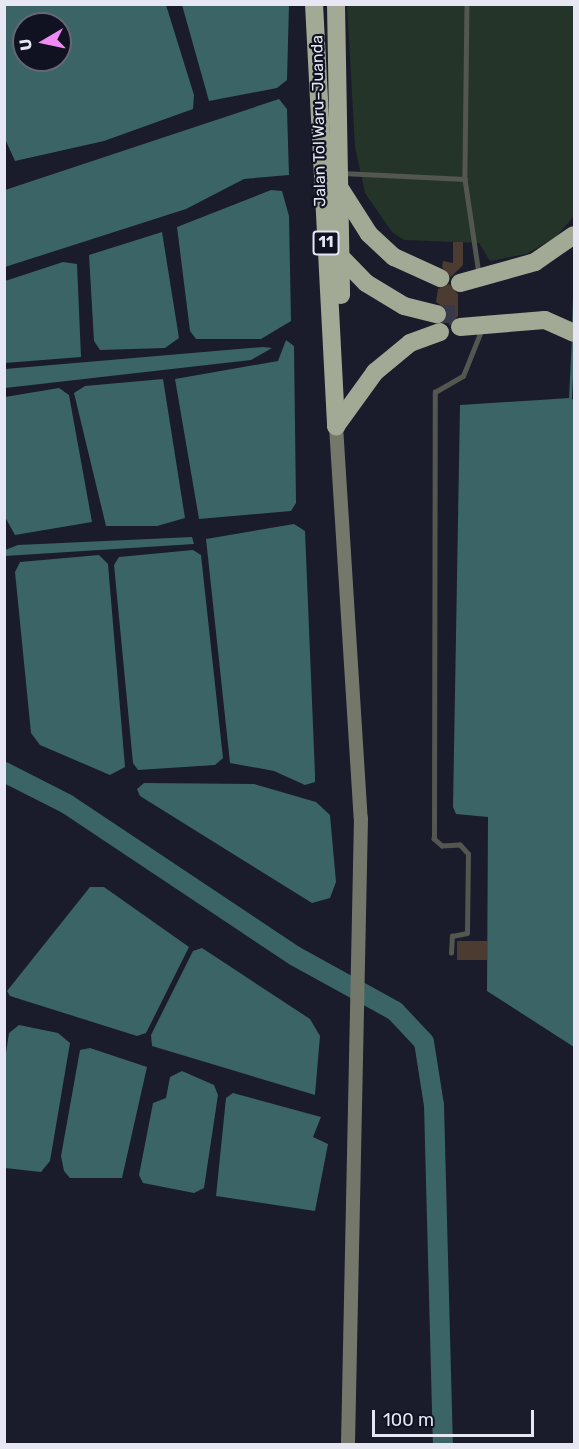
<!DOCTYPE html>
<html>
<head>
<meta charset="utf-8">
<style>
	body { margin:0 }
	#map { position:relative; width:579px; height:1449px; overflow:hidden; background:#1a1b2b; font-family:Rubik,sans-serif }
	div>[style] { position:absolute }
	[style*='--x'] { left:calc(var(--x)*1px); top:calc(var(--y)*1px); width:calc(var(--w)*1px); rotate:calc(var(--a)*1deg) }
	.green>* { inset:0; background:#243428 }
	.water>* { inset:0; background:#3a6465 }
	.stream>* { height:3px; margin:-1.5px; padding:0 1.5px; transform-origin:1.5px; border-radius:1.5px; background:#3a6465 }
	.river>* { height:20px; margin:-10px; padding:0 10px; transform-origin:10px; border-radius:10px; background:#3a6465 }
	.building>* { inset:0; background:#4b3b30; transform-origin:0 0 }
	.motorway-tunnel>* { height:18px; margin-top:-9px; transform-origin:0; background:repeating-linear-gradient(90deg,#393a49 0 18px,transparent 0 27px) }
	.service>* { height:4.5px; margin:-2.25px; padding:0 2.25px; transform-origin:2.25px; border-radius:2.25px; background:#54574f }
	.secondary>* { height:14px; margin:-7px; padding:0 7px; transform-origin:7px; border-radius:7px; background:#74786b }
	.motorway>* { height:18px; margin:-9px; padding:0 9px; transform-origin:9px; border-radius:9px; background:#a2a994 }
	span { translate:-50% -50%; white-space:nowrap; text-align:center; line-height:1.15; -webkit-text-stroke:4.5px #111221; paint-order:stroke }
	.shield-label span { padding:2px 4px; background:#111221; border:2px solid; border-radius:4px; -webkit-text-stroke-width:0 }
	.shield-label { font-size:15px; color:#e6e7f2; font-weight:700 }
	.street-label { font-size:16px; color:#e6e7f2 }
	.frame { position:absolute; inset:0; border:6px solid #e6e7f2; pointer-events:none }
	.north { position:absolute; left:12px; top:12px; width:60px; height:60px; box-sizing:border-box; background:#111221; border:2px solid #666775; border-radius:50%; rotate:261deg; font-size:16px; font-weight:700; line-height:24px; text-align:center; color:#e6e7f2 }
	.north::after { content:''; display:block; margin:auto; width:21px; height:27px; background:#f18af4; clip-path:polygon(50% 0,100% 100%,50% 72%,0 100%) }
	.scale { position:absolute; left:372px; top:1410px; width:162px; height:27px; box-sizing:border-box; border:3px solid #e6e7f2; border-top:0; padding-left:8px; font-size:18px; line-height:21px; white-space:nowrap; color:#e6e7f2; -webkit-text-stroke:4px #111221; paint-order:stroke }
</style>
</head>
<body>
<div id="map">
	<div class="green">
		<div style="clip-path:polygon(347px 5px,574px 5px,574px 216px,556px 237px,526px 254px,490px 261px,479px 243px,404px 240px,392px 232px,365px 193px,355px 147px)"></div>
	</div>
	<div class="water">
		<div style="clip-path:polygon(evenodd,4px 5px,166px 5px,194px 95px,193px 109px,104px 141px,15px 161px,5px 139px,4px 5px,24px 24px,60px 24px,60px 60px,24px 60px,24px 24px)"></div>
		<div style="clip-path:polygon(182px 5px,289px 5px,287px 80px,277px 88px,209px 101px)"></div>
		<div style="clip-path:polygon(279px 99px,287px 109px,289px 175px,244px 179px,186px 209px,5px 267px,5px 190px)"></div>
		<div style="clip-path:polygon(271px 190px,282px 191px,289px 216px,291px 321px,261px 339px,196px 339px,190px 331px,177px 227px)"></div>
		<div style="clip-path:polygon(162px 232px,179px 338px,165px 348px,100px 350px,94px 341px,89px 255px)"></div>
		<div style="clip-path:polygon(63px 262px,77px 264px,81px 357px,5px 363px,5px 281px)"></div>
		<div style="clip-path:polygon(286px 340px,294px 346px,296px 503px,291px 511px,199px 519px,175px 379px,278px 361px)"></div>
		<div style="clip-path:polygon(263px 347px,272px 348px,251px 360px,5px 388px,5px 369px)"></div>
		<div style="clip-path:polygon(163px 379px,185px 518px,157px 526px,106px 526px,74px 393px,85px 386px)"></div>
		<div style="clip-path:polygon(59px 388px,69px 395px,92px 522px,15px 535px,5px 517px,5px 397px)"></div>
		<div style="clip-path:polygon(570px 398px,574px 400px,574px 1047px,487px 991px,488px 817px,456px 814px,453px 807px,460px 405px)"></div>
		<div style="clip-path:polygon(294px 524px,305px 531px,315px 774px,315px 782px,305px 785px,274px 771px,230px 763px,206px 539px)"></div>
		<div style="clip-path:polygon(192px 537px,194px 544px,5px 556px,5px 550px,18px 545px)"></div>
		<div style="clip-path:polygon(193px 550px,201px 555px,223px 758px,215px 765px,138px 770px,133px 763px,114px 565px,119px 557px)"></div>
		<div style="clip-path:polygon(99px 555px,108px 564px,125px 767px,110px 775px,40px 745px,31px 733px,15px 572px,20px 562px)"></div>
		<div style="clip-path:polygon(144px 783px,254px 784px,316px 802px,330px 815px,336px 882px,330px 898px,312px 903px,140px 796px,137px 789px)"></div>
		<div style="clip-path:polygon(90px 887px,104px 887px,189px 947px,146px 1033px,137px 1036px,10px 996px,7px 991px)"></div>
		<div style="clip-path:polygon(202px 948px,310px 1019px,320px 1036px,315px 1095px,152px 1046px,151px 1035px,193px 951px)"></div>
		<div style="clip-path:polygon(19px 1025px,58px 1033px,70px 1043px,50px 1161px,41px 1172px,5px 1168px,5px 1059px,9px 1033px)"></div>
		<div style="clip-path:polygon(90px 1048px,147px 1067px,122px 1178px,70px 1178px,64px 1171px,61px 1156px,80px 1050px)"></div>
		<div style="clip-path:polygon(182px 1071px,214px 1085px,218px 1095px,204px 1188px,194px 1193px,143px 1183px,139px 1175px,153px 1103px,166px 1098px,170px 1077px)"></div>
		<div style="clip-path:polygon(233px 1093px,321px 1117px,313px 1137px,328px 1144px,315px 1211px,216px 1196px,226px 1098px)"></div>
	</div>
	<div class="stream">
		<div style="--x:573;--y:325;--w:31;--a:-88"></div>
		<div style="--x:570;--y:398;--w:61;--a:-87.2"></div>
	</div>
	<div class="river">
		<div style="--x:4;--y:772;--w:71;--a:26.9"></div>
		<div style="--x:67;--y:804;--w:274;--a:33.7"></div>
		<div style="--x:295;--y:956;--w:114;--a:28.8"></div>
		<div style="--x:395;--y:1011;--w:42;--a:46.9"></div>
		<div style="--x:424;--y:1042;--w:64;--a:81"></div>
		<div style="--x:434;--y:1105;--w:339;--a:88.5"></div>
	</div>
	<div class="building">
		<div style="clip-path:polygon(453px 242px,463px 242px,463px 265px,451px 277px,442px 267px,443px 261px,453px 263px)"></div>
		<div style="clip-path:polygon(449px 284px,458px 294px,458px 316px,449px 326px,448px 310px,436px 302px,438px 289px)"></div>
		<div style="left:457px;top:941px;width:30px;height:19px"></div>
	</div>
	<div class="motorway-tunnel">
		<div style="--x:437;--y:314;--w:21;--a:0"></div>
	</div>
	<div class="service">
		<div style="--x:467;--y:4;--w:175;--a:90.7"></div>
		<div style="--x:465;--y:179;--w:96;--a:81.6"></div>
		<div style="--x:342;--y:173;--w:123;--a:2.8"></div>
		<div style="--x:451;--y:953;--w:17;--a:-87"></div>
		<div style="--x:452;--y:936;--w:15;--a:-11"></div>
		<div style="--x:467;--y:933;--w:79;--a:-89.3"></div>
		<div style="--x:468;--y:854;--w:12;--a:-132"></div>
		<div style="--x:460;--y:845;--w:18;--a:177"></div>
		<div style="--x:442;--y:846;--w:11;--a:-139"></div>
		<div style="--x:434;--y:839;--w:447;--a:-89.9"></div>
		<div style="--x:435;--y:392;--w:32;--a:-30"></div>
		<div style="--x:463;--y:376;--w:48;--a:-68.2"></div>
	</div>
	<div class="secondary">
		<div style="--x:336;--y:426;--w:393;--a:86.4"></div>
		<div style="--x:361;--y:818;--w:626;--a:91.19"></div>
	</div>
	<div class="motorway">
		<div style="--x:314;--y:4;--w:423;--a:87"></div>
		<div style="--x:336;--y:4;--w:291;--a:89"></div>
		<div style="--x:341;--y:190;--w:52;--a:57.5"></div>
		<div style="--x:369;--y:234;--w:34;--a:43"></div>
		<div style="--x:394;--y:257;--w:51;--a:24.5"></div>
		<div style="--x:336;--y:252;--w:43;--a:45.9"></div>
		<div style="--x:366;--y:283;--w:44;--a:31.2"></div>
		<div style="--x:404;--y:306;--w:34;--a:14"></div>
		<div style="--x:460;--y:283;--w:78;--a:-15.6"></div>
		<div style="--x:535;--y:262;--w:47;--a:-34.7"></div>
		<div style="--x:460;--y:327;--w:85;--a:-4.7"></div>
		<div style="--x:545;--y:320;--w:32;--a:24"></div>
		<div style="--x:336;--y:426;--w:67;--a:-54.2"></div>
		<div style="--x:375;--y:372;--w:45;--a:-39.6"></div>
		<div style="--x:410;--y:343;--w:32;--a:-20"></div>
	</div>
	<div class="shield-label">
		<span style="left:326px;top:243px">11</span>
	</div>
	<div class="street-label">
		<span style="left:319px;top:121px;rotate:-91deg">Jalan Tol Waru–Juanda</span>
	</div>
	<div class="frame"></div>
	<div class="north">U</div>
	<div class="scale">100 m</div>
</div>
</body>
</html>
